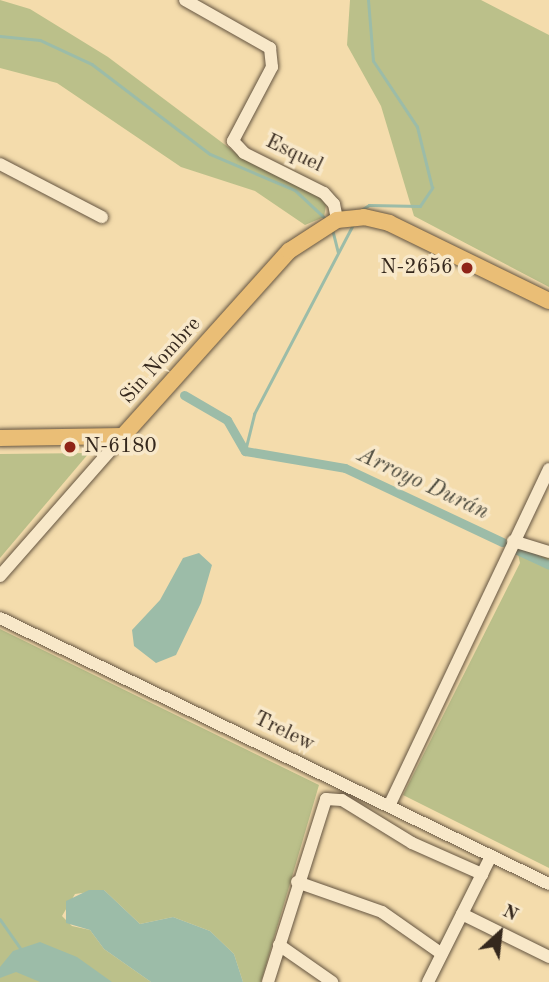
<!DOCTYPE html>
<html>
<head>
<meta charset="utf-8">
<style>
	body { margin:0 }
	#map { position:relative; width:549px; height:982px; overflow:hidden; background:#f4dcac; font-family:"Old Standard TT",serif }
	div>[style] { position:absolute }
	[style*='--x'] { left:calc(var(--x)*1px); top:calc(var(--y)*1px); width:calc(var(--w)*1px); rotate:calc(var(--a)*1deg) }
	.green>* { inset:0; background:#bbc08a }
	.water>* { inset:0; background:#9cbca8 }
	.stream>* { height:2.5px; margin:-1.25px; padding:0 1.25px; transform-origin:1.25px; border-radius:1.25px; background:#9cbca8 }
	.canal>* { height:9px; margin:-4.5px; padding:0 4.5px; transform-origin:4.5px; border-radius:4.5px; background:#9cbca8 }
	.roads { filter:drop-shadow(0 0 2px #655541) drop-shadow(0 0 2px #655541) }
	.minor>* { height:12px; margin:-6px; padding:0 6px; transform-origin:6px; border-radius:6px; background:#f8e8c9 }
	.major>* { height:16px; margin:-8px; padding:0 8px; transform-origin:8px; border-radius:8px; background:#eabe76 }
	.dots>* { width:19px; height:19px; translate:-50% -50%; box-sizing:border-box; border:4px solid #f8e8c9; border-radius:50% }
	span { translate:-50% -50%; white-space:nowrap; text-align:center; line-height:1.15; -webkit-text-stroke:7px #f8e8c9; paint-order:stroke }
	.street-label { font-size:21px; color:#35281d }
	.poi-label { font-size:21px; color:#35281d }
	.right { translate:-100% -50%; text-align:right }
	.left { translate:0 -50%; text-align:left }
	.water-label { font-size:23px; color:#4f4d40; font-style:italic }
	.north { position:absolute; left:465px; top:898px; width:70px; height:70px; -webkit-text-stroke:5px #f8e8c9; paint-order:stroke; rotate:27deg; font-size:19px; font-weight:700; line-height:28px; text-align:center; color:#35281d }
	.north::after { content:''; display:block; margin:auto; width:24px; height:32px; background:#35281d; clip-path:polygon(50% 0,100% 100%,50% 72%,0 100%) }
</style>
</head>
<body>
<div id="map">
	<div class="green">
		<div style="clip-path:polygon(0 0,30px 9px,108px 57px,240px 156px,317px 194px,326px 205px,324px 217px,305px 225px,255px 191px,181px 167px,57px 83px,0 68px)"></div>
		<div style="clip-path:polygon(350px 0,481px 0,549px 35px,549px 287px,414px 216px,381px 106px,347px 45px)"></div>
		<div style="clip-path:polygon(89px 453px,0 558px,0 454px)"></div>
		<div style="clip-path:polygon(517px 550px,549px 558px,549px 868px,403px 795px,520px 563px)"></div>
		<div style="clip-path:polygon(0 629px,319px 785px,261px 982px,243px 982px,234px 954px,210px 931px,173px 917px,140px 924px,104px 890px,75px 894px,62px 916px,72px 926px,90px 930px,104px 949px,151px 982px,0 982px)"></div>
	</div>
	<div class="water">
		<div style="clip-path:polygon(199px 553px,212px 565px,201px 603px,176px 655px,156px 663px,134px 646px,132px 630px,160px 600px,183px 558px)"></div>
		<div style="clip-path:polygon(89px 890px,104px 890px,140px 924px,173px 917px,210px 931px,234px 954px,243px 982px,151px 982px,104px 949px,90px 930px,66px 923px,66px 901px)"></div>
		<div style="clip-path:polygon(40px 942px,77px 957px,112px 982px,40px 982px,16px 972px,0 978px,0 967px,13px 951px)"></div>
	</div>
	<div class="stream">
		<div style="--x:0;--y:36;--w:40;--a:5.7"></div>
		<div style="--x:40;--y:40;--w:57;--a:24.8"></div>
		<div style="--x:92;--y:64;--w:148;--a:37.3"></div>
		<div style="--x:210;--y:154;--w:92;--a:23"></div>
		<div style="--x:295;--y:190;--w:40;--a:43"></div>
		<div style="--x:361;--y:210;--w:9;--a:-32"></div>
		<div style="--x:369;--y:205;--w:51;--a:1.1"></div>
		<div style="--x:420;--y:206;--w:22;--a:-56"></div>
		<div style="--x:432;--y:188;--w:63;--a:-103.8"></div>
		<div style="--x:417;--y:127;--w:79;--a:-123.7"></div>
		<div style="--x:373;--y:61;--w:61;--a:-94.7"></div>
		<div style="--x:333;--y:231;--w:21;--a:76"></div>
		<div style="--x:245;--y:451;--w:38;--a:-76"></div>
		<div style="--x:254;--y:414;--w:216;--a:-62.4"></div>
		<div style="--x:0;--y:919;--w:35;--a:55"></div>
	</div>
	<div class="canal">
		<div style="--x:184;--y:395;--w:50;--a:30.2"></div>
		<div style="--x:227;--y:420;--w:36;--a:60"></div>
		<div style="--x:245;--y:451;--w:101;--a:9.6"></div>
		<div style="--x:345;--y:468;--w:174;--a:25.2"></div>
		<div style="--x:517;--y:550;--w:35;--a:25"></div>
	</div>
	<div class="roads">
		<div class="minor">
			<div style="--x:185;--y:0;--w:98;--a:29.5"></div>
			<div style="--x:270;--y:48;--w:19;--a:84"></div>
			<div style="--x:272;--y:67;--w:84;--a:117.8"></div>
			<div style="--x:233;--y:141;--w:16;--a:47"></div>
			<div style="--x:244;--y:153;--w:89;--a:26.6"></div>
			<div style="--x:324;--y:193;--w:15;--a:48"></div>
			<div style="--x:334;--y:204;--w:16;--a:79"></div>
			<div style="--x:0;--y:164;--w:115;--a:27.5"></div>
			<div style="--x:513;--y:541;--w:38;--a:17"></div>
			<div style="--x:0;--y:576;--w:186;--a:-48.7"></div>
			<div style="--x:0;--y:618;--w:610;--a:25.85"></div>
			<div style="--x:389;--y:806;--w:373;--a:-64.6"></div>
			<div style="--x:297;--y:882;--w:90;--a:19.4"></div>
			<div style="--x:382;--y:912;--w:73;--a:35"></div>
			<div style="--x:462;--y:914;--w:97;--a:26.3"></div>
			<div style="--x:279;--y:945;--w:65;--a:34.9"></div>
			<div style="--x:268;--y:982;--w:192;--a:-72.4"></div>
			<div style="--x:326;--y:799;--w:16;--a:4"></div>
			<div style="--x:342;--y:800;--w:82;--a:31.6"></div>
			<div style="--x:412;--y:843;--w:77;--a:23.9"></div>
			<div style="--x:428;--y:982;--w:141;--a:-63.4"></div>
		</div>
		<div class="major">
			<div style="--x:0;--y:438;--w:123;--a:-0.9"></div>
			<div style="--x:123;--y:436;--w:249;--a:-48.1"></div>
			<div style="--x:289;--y:251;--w:57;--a:-32.9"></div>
			<div style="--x:337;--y:220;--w:27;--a:-6"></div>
			<div style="--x:364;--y:217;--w:26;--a:13"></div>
			<div style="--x:389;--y:223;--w:178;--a:26"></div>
		</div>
	</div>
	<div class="dots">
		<div style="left:467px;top:268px;background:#8f2418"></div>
		<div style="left:70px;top:447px;background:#8f2418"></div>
	</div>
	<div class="street-label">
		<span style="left:294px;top:154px;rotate:26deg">Esquel</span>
		<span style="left:161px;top:361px;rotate:-48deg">Sin Nombre</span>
		<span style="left:284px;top:732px;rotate:26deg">Trelew</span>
	</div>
	<div class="poi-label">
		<span class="right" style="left:453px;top:268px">N-2656</span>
		<span class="left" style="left:84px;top:447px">N-6180</span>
	</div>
	<div class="water-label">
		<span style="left:423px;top:484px;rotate:25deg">Arroyo Durán</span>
	</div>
	<div class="north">N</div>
</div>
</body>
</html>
